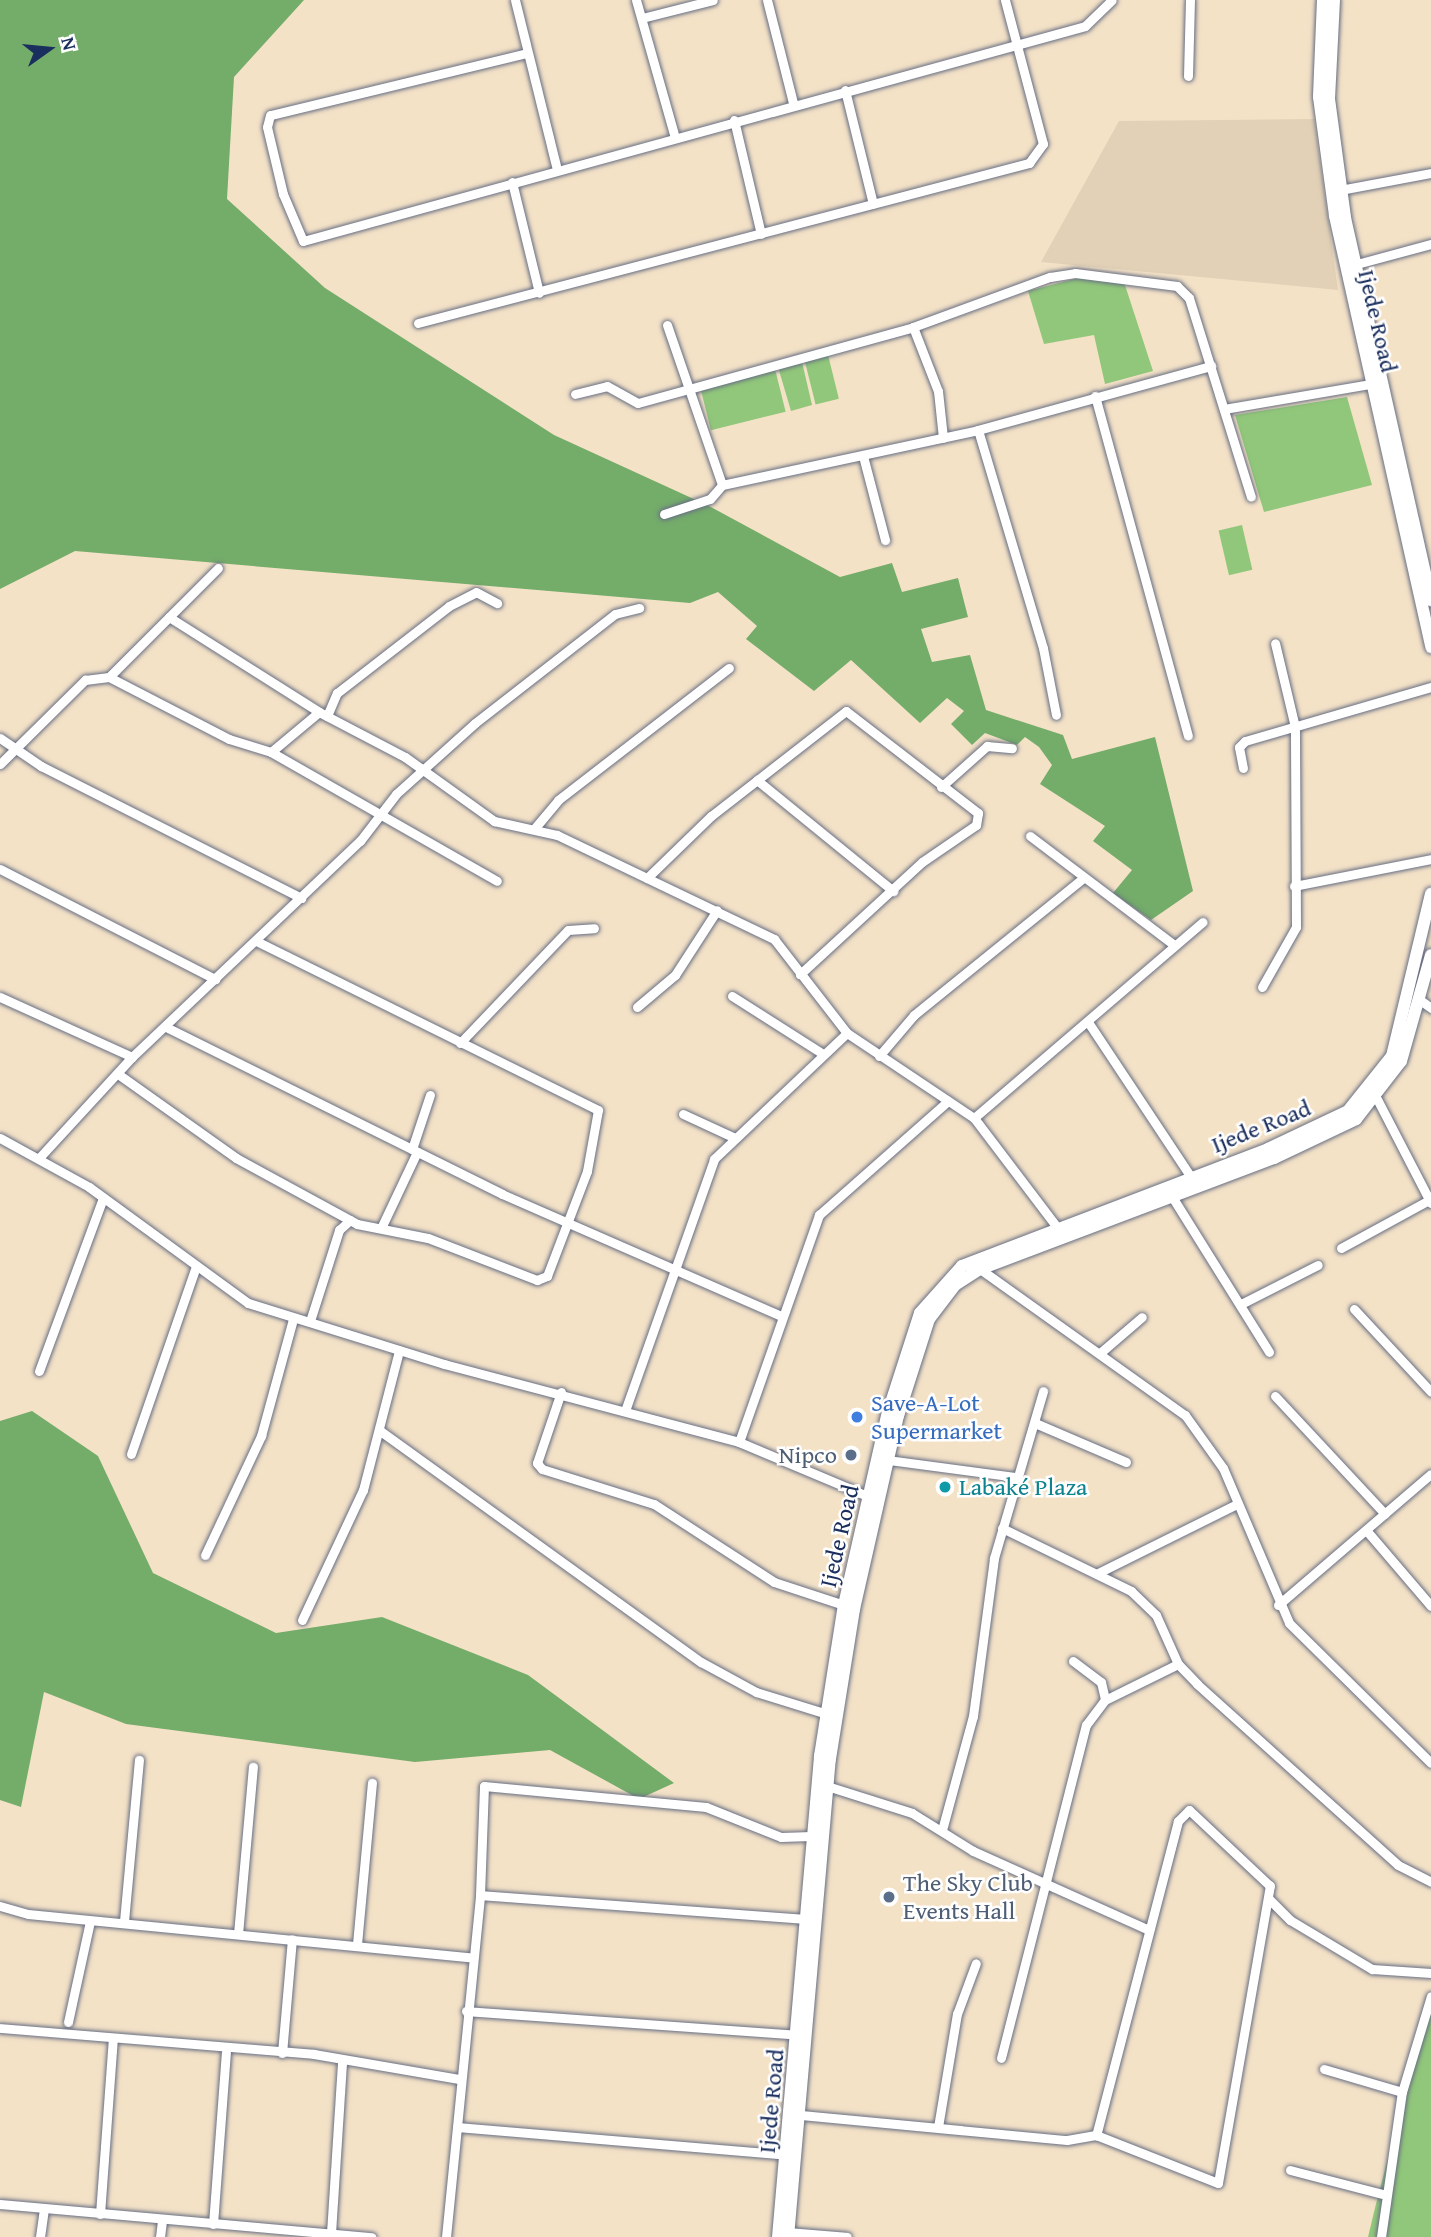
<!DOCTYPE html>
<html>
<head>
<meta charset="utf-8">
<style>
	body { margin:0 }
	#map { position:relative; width:1431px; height:2237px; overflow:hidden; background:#f4e2c7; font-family:"Gentium Book Plus",serif }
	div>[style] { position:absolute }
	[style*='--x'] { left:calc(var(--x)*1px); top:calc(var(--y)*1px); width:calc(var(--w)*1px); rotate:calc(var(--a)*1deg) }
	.built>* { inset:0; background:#e2d1b6 }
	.green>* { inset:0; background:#91c77a; transform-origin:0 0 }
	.forest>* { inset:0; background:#74ac6a }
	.roads { filter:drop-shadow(0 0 2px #676e83) drop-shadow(0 0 2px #676e83) }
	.minor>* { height:9px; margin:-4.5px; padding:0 4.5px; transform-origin:4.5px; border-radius:4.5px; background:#fff }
	.secondary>* { height:12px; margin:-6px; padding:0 6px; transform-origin:6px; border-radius:6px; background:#fff }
	.dots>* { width:19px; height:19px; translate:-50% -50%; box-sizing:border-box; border:4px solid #fff; border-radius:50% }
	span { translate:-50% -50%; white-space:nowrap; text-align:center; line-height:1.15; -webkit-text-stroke:5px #fff; paint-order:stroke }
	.street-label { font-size:24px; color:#1b2f5e }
	.shop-label { font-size:24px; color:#366cbe }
	.left { translate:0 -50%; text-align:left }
	.service-label { font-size:24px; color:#4e5e75 }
	.right { translate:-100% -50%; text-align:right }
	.culture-label { font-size:24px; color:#0d838f }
	.north { position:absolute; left:14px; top:14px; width:70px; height:70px; -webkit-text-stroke:5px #fff; paint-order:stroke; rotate:75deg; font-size:19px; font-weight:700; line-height:28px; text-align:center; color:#1b2f5e }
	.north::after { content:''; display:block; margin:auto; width:24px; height:32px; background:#1b2f5e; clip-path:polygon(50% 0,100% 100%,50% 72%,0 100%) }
</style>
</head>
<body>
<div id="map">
	<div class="built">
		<div style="clip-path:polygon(1314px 119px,1338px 290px,1041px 262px,1119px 121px)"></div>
	</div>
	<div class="green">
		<div style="clip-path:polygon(1082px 277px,1124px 282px,1153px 371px,1105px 384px,1094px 335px,1044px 344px,1028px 291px)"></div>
		<div style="left:828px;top:355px;width:45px;height:24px;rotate:76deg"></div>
		<div style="clip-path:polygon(802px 362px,812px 405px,791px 411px,778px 367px)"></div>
		<div style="left:775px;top:369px;width:44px;height:77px;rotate:76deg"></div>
		<div style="clip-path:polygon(1347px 397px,1372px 485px,1264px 512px,1235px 415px)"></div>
		<div style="left:1242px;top:525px;width:46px;height:24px;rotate:77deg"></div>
		<div style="clip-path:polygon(1431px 1994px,1431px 2237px,1368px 2237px,1376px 2204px)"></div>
	</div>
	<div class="forest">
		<div style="clip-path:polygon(0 0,304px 0,234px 77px,227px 199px,325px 288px,554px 435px,709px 506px,840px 577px,892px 563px,902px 592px,958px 578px,968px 617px,921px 629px,932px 662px,970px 655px,986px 710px,1063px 735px,1072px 759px,1155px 737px,1193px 891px,1151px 920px,1113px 893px,1132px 870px,1093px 841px,1105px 826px,1040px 784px,1052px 765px,1039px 747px,1025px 737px,1017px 745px,985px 733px,972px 745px,951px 724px,964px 711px,947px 698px,920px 723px,851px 660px,814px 691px,746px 639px,757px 626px,718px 592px,690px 603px,75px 551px,0 589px)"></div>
		<div style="clip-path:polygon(32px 1411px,98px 1456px,153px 1573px,276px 1633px,382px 1617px,528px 1675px,674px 1783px,639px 1799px,550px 1750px,415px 1762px,126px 1724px,44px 1692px,21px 1807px,0 1800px,0 1421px)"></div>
	</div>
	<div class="roads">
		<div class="minor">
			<div style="--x:515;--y:0;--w:171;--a:76.1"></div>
			<div style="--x:636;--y:0;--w:139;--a:74.2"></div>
			<div style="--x:767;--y:0;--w:106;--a:75.8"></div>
			<div style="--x:642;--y:18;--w:73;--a:-14.2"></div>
			<div style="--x:527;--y:53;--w:264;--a:166.4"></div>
			<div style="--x:270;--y:115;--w:12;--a:104"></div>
			<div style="--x:267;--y:127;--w:69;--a:76.6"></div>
			<div style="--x:283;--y:194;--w:51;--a:66.9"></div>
			<div style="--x:303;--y:241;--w:811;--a:-15.37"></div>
			<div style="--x:1085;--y:26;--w:37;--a:-44"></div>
			<div style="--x:1188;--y:76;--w:76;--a:-88.5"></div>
			<div style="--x:845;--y:90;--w:117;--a:76.2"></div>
			<div style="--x:734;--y:120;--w:117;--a:76.7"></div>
			<div style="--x:512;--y:182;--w:114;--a:76.3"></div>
			<div style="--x:1340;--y:190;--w:93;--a:-10.6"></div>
			<div style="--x:1353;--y:265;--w:81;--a:-15.1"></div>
			<div style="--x:418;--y:323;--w:632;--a:-14.67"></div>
			<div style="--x:1029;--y:163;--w:24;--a:-54"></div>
			<div style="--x:1043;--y:144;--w:149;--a:-104.8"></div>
			<div style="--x:667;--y:325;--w:169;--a:71"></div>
			<div style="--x:913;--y:327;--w:69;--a:68.7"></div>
			<div style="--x:938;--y:391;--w:47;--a:83.9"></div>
			<div style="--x:575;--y:394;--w:33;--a:-14"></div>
			<div style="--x:607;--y:386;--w:35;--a:29"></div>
			<div style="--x:638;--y:403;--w:285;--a:-15.4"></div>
			<div style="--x:913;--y:327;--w:146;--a:-20.1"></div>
			<div style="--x:1050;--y:277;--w:25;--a:-9"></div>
			<div style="--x:1075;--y:273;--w:103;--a:7.3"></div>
			<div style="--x:1177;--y:286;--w:17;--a:45"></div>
			<div style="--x:1189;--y:298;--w:208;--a:72.7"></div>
			<div style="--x:1095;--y:396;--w:352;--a:74.7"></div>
			<div style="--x:1224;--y:409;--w:149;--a:-9.7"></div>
			<div style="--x:978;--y:430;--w:227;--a:73.4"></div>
			<div style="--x:1043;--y:648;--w:68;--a:79"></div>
			<div style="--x:863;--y:456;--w:87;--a:75.3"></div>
			<div style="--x:722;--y:485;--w:262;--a:-12.1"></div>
			<div style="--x:978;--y:430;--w:242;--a:-15.4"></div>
			<div style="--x:664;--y:514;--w:48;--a:-18.1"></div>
			<div style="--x:710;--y:499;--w:18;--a:-49"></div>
			<div style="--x:169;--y:617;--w:178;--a:32.3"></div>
			<div style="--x:319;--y:712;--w:97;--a:27.6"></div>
			<div style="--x:405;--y:757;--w:110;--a:35.7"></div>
			<div style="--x:494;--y:821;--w:65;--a:12.5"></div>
			<div style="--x:557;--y:835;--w:241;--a:25.6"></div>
			<div style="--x:774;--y:939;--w:119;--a:52.2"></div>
			<div style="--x:847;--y:1033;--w:153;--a:33.8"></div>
			<div style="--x:109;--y:677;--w:154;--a:-45"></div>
			<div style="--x:327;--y:716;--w:25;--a:-67"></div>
			<div style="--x:337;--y:693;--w:142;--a:-37.8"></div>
			<div style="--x:449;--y:606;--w:30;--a:-27"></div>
			<div style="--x:476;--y:592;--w:24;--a:28"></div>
			<div style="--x:0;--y:738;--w:50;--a:34.3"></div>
			<div style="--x:41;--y:766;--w:292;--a:26.9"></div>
			<div style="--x:271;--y:752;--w:62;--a:-39.8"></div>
			<div style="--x:0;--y:764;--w:120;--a:-44.7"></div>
			<div style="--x:85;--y:680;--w:24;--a:-7"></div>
			<div style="--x:109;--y:677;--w:135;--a:27.3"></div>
			<div style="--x:229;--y:739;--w:44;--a:17.2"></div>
			<div style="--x:271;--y:752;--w:260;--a:29.7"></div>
			<div style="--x:1243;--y:768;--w:21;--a:-101"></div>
			<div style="--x:1239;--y:747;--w:8;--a:-45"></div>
			<div style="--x:1245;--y:741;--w:194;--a:-16.2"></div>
			<div style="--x:757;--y:780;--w:176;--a:39.2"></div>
			<div style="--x:941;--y:787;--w:62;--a:-41.7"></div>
			<div style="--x:987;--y:746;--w:25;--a:5"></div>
			<div style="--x:534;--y:829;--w:38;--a:-50"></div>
			<div style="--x:558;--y:800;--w:216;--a:-37.7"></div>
			<div style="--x:1030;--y:836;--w:181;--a:37.1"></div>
			<div style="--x:0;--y:869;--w:242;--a:27.1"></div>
			<div style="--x:647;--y:878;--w:89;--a:-44.1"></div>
			<div style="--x:711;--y:816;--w:171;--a:-37.9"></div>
			<div style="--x:846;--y:711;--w:167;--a:37.7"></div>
			<div style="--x:978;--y:813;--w:12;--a:99"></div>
			<div style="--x:976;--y:825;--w:65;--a:145.6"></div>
			<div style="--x:922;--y:862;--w:166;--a:137.4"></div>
			<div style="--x:1294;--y:886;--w:140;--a:-11.1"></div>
			<div style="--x:1262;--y:987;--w:69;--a:-60.5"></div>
			<div style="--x:1296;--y:927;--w:200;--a:-90.3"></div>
			<div style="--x:1295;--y:727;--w:86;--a:-103.4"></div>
			<div style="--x:732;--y:996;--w:108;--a:32.5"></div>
			<div style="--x:0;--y:997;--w:145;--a:24.4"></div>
			<div style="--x:1420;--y:1000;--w:14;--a:36"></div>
			<div style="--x:637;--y:1007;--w:50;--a:-40.1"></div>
			<div style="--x:675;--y:975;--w:77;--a:-57.1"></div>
			<div style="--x:1088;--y:1022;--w:186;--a:56.4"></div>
			<div style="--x:168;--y:1028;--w:373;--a:26.4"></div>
			<div style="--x:502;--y:1194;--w:305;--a:23.6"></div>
			<div style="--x:460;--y:1043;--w:156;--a:-46.3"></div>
			<div style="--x:568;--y:930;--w:26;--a:-4"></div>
			<div style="--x:879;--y:1056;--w:54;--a:-49.5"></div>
			<div style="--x:914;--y:1015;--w:218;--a:-39"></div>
			<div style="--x:118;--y:1074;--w:145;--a:35.4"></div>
			<div style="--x:236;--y:1158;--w:138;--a:28.6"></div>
			<div style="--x:357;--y:1224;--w:72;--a:11.2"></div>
			<div style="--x:428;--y:1238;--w:117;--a:21.1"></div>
			<div style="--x:537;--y:1280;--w:11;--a:-22"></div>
			<div style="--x:547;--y:1276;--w:112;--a:-69.1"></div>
			<div style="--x:587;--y:1171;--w:62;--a:-79.8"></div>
			<div style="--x:598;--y:1110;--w:379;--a:-153.7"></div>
			<div style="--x:1377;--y:1099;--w:117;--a:62.6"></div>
			<div style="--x:683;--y:1114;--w:57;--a:24.8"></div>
			<div style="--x:0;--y:1138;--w:102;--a:28.8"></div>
			<div style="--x:89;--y:1187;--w:197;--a:36.1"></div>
			<div style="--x:248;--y:1303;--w:205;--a:17.3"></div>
			<div style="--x:444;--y:1364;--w:305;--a:14.8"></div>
			<div style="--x:739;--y:1442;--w:142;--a:22.8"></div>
			<div style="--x:412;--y:1149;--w:57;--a:-71.6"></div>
			<div style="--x:39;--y:1158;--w:137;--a:-47.4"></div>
			<div style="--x:132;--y:1057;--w:314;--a:-43.5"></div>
			<div style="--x:360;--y:841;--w:59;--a:-52.5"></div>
			<div style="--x:396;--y:794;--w:106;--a:-41.9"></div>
			<div style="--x:475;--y:723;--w:177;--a:-37.9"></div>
			<div style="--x:615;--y:614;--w:25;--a:-14"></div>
			<div style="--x:1171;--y:1195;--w:185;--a:58"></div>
			<div style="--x:382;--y:1226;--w:82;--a:-64.7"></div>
			<div style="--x:1056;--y:1226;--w:136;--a:-127.2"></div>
			<div style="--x:974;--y:1118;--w:301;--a:-40.6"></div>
			<div style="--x:1341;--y:1248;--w:100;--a:-28.6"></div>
			<div style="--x:980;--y:1269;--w:252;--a:35.5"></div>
			<div style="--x:1185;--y:1415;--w:65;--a:54.4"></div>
			<div style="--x:1223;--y:1468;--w:168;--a:66.9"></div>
			<div style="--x:1289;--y:1623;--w:199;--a:44.6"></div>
			<div style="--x:1241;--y:1304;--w:86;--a:-26.9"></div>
			<div style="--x:1354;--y:1309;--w:113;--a:47.1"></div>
			<div style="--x:310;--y:1321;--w:96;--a:-72.3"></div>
			<div style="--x:339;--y:1230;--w:15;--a:-42"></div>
			<div style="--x:1100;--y:1353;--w:55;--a:-40.6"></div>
			<div style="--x:39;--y:1371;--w:184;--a:-69.7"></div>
			<div style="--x:561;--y:1392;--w:75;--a:108.7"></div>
			<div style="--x:537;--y:1463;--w:8;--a:50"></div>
			<div style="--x:542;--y:1469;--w:117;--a:17.4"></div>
			<div style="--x:654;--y:1504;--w:143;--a:33"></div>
			<div style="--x:774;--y:1582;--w:74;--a:18.2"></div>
			<div style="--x:1275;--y:1396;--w:161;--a:47"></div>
			<div style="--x:626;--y:1408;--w:264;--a:-70.5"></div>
			<div style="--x:714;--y:1159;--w:183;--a:-43.5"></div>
			<div style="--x:1035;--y:1423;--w:99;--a:23.2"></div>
			<div style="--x:379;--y:1430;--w:397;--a:35.8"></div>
			<div style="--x:701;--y:1662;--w:63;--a:28.6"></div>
			<div style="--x:756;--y:1692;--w:74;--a:17.2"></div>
			<div style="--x:739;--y:1442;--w:241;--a:-70.6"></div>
			<div style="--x:819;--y:1215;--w:172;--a:-41.5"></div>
			<div style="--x:131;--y:1454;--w:196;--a:-70.9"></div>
			<div style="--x:888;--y:1460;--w:129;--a:7.6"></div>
			<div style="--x:1002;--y:1528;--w:144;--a:26"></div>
			<div style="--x:1131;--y:1591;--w:35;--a:44"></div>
			<div style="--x:1156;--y:1615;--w:54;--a:65.8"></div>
			<div style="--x:1178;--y:1664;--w:28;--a:46"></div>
			<div style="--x:1197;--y:1684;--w:270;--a:42"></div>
			<div style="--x:1398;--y:1865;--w:37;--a:27"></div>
			<div style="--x:1366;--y:1530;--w:100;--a:49.5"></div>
			<div style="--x:205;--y:1555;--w:132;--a:-64.8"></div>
			<div style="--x:261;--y:1436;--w:121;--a:-74.7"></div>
			<div style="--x:1098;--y:1573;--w:155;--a:-26.4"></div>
			<div style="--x:1278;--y:1605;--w:201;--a:-40.6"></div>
			<div style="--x:302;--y:1620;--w:144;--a:-64.9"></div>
			<div style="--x:363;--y:1490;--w:144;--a:-75.5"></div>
			<div style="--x:1073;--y:1661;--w:35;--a:37"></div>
			<div style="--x:1101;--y:1682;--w:18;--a:77"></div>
			<div style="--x:827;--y:1786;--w:89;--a:17.6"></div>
			<div style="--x:912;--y:1813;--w:72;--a:31.9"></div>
			<div style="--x:973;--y:1851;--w:193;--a:24.2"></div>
			<div style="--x:942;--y:1830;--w:118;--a:-74.8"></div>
			<div style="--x:973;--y:1716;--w:159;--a:-82.4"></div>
			<div style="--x:994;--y:1558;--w:174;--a:-73.6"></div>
			<div style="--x:480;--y:1895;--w:326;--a:4.2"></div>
			<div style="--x:1269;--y:1899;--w:30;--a:45"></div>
			<div style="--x:1290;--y:1920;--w:96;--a:30.9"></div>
			<div style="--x:1372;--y:1969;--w:59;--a:3.9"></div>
			<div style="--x:0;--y:1906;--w:29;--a:16"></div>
			<div style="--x:28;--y:1914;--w:443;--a:5.6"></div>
			<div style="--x:124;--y:1921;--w:162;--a:-84.7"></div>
			<div style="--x:238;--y:1934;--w:168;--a:-84.9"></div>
			<div style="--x:357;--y:1944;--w:162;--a:-84.7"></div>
			<div style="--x:466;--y:2011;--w:333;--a:4.1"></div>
			<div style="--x:68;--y:2022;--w:103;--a:-77.7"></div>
			<div style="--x:0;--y:2028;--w:315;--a:4.7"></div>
			<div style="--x:314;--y:2054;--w:147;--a:9.8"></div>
			<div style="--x:282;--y:2053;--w:114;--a:-85"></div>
			<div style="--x:1001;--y:2058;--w:344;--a:-75.7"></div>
			<div style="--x:1086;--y:1725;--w:31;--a:-53"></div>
			<div style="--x:1105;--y:1700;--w:81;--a:-26.3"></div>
			<div style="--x:1324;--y:2069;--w:81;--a:16.4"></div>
			<div style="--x:801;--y:2115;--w:267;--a:5.4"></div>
			<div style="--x:1067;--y:2140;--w:29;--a:-10"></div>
			<div style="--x:1096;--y:2135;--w:131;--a:21.5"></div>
			<div style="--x:1218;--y:2183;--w:302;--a:-80.1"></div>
			<div style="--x:1270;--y:1886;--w:111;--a:-136.8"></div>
			<div style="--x:1189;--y:1810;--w:16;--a:135"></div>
			<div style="--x:1178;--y:1821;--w:325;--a:104.6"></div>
			<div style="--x:457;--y:2127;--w:331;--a:4.8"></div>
			<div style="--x:938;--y:2127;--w:115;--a:-80.5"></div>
			<div style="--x:957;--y:2014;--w:54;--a:-69.6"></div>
			<div style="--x:1290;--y:2170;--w:95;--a:14.6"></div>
			<div style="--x:0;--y:2204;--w:373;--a:5.1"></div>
			<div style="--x:100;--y:2214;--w:175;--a:-85.8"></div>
			<div style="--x:213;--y:2224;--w:172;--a:-85.7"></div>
			<div style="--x:789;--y:2232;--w:58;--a:4.9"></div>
			<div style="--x:331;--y:2233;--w:170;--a:-86.3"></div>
			<div style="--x:40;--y:2237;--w:29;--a:-82"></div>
			<div style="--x:160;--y:2237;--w:17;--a:-83"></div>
			<div style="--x:446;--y:2237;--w:344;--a:-84.3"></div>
			<div style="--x:480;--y:1895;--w:109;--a:-87.9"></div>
			<div style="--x:484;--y:1786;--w:223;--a:5.4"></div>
			<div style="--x:706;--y:1807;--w:81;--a:21.8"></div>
			<div style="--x:781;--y:1837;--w:30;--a:-2"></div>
			<div style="--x:1381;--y:2237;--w:147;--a:-81.8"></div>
			<div style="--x:1402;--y:2092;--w:100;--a:-73.2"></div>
		</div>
		<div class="secondary">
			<div style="--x:1323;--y:0;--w:97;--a:92.4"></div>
			<div style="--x:1319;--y:97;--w:120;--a:82.3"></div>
			<div style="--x:1335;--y:216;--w:442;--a:77.4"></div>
			<div style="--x:1334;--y:0;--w:99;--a:92.9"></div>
			<div style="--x:1329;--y:99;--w:120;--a:82.3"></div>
			<div style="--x:1345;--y:218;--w:392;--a:77.3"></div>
			<div style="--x:778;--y:2237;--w:483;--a:-85"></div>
			<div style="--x:820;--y:1756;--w:153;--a:-81"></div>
			<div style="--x:844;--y:1605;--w:198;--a:-77.2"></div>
			<div style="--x:888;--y:1412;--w:104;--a:-72.1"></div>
			<div style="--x:920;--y:1313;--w:63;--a:-48.2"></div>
			<div style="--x:962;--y:1266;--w:328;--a:-20.9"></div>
			<div style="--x:1268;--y:1149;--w:89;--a:-25.4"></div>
			<div style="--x:1348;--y:1111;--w:70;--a:-51.3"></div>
			<div style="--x:1392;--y:1056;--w:167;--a:-76.5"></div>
			<div style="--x:788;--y:2237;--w:480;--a:-85"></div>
			<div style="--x:830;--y:1759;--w:152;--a:-80.9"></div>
			<div style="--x:854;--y:1609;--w:198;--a:-77.2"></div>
			<div style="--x:898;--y:1416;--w:102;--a:-72.3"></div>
			<div style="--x:929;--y:1319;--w:43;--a:-52.6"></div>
			<div style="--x:955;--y:1285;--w:30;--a:-33"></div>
			<div style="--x:980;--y:1269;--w:314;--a:-20.7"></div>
			<div style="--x:1274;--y:1158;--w:91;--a:-25.4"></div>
			<div style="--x:1356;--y:1119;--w:73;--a:-52.2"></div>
			<div style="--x:1401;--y:1061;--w:110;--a:-74.2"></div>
		</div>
	</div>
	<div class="dots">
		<div style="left:857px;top:1417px;background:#3f7fe0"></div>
		<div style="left:851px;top:1455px;background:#5c6f8a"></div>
		<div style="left:945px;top:1487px;background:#0f9aa8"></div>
		<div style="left:889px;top:1897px;background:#5c6f8a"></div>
	</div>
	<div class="street-label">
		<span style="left:1378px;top:321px;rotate:77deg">Ijede Road</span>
		<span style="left:1261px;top:1126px;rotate:-22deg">Ijede Road</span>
		<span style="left:839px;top:1536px;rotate:-77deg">Ijede Road</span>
		<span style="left:771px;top:2101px;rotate:-85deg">Ijede Road</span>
	</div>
	<div class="shop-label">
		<span class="left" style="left:871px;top:1417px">Save-A-Lot<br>Supermarket</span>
	</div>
	<div class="service-label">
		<span class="right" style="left:837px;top:1455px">Nipco</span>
		<span class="left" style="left:903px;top:1897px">The Sky Club<br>Events Hall</span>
	</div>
	<div class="culture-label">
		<span class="left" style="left:959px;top:1487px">Labaké Plaza</span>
	</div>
	<div class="north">N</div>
</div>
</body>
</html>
